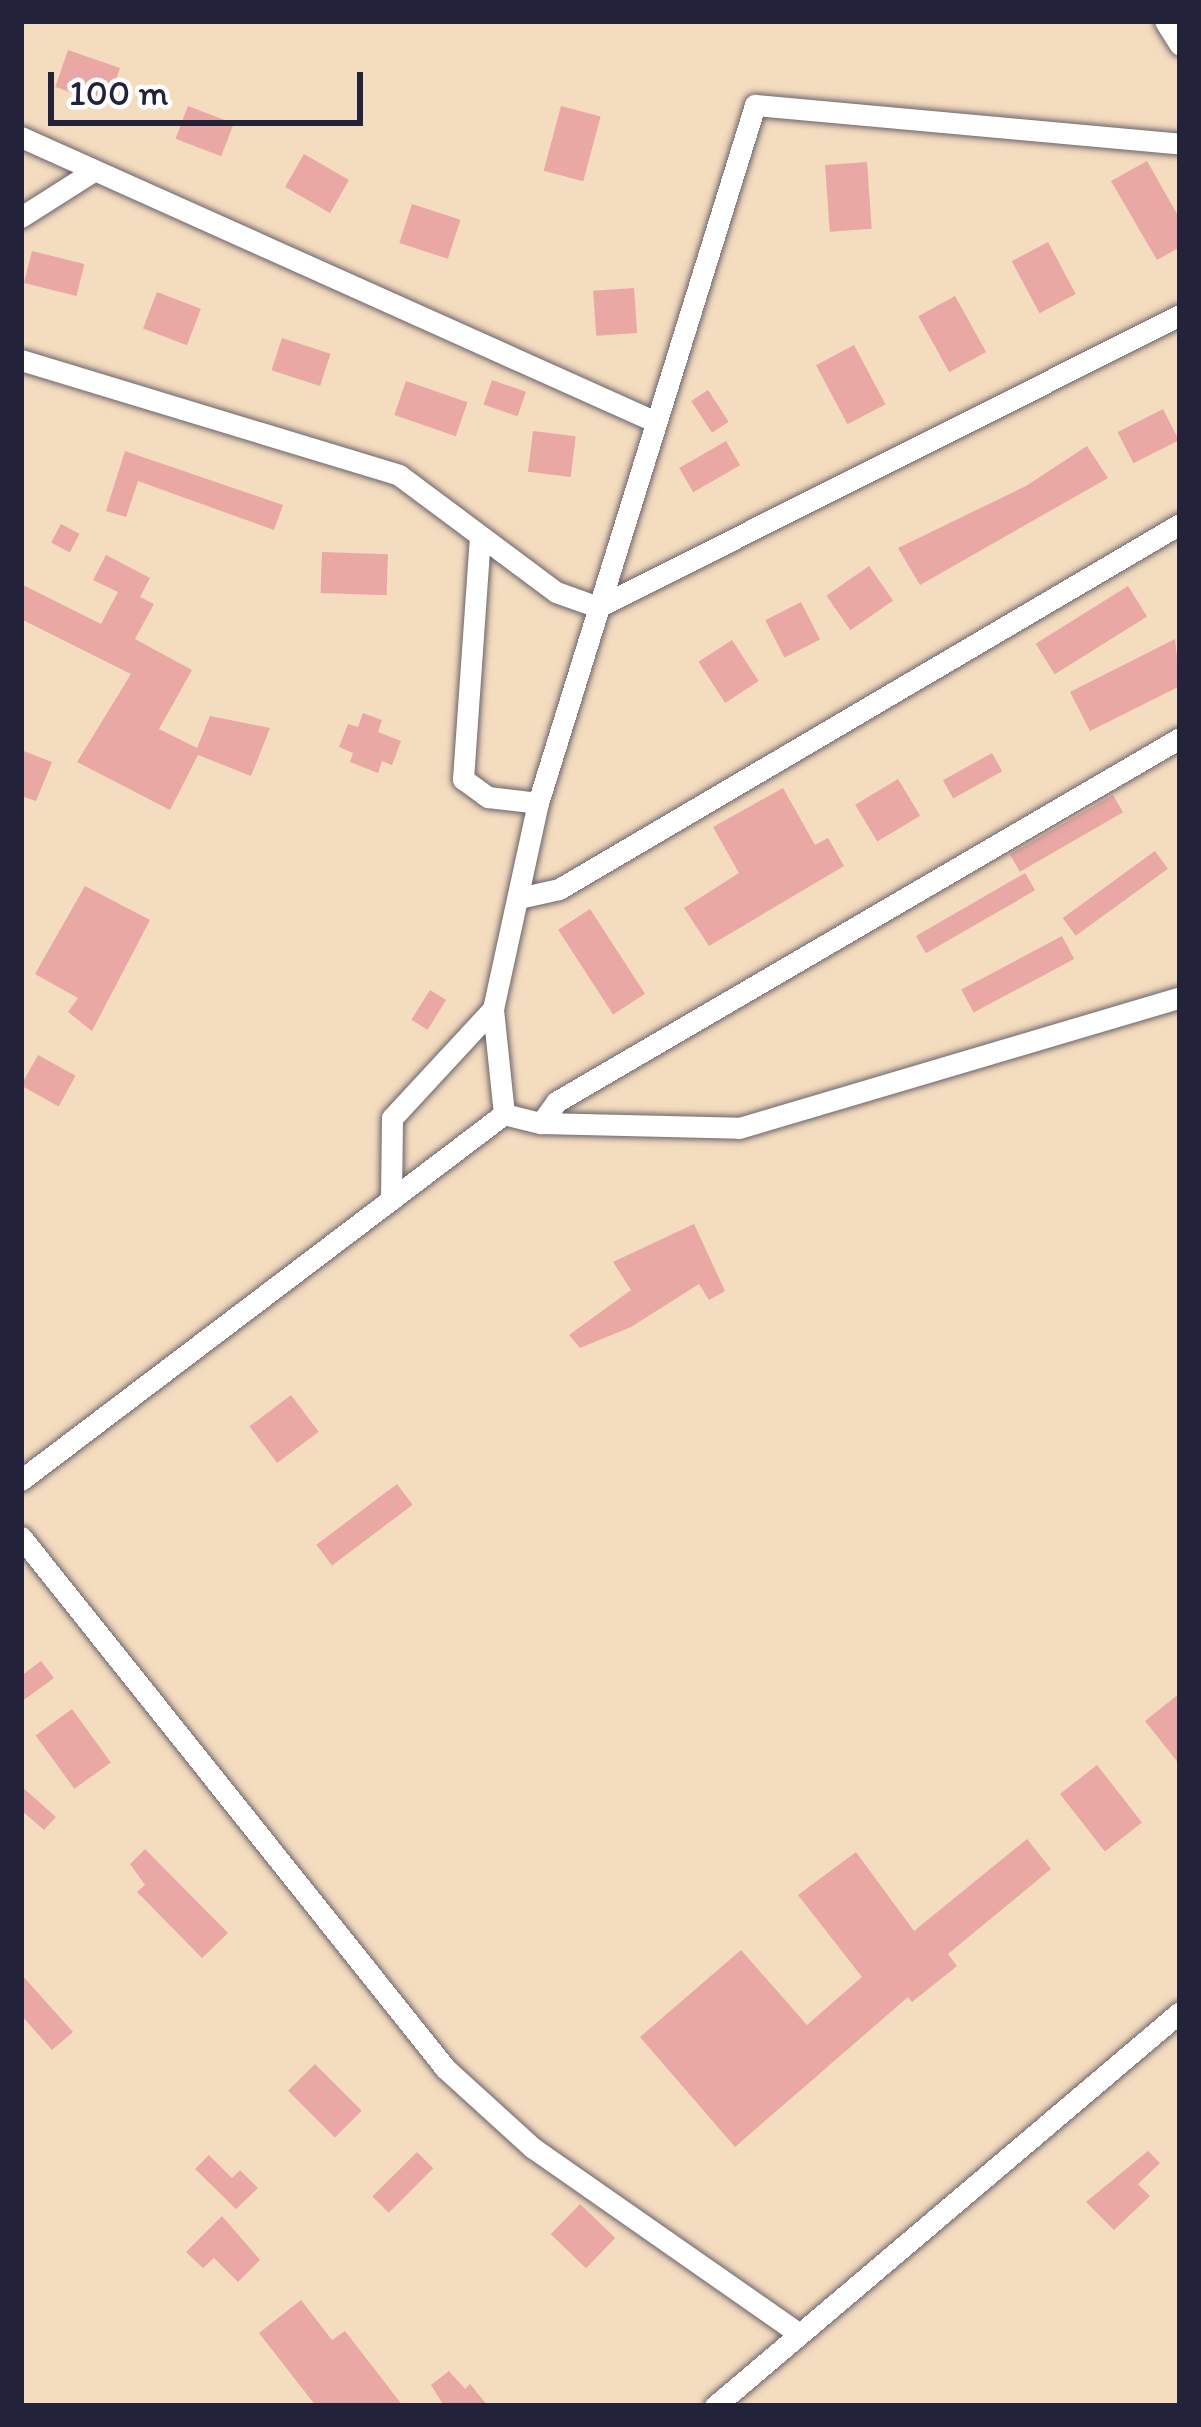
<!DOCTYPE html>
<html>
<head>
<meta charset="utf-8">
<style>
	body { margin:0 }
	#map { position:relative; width:1201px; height:2427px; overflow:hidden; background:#f4dcbf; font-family:Itim,sans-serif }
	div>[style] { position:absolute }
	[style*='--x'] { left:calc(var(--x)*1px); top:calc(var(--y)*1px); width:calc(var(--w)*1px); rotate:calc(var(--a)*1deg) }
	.building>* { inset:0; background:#eaa8a4; transform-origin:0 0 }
	.roads { filter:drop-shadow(0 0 3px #6c6369) drop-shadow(0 0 3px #6c6369) }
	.minor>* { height:21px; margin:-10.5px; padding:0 10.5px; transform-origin:10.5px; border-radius:10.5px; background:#fff }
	span { translate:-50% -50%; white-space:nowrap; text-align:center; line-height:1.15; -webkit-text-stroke:9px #fff; paint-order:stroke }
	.frame { position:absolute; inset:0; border:24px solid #22223b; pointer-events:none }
	.scale { position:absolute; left:48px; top:72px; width:315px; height:54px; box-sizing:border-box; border:6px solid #22223b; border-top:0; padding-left:15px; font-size:36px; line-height:42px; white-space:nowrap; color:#22223b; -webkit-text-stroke:9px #fff; paint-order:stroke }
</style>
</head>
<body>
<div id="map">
	<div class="building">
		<div style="left:68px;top:50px;width:55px;height:39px;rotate:19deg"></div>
		<div style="left:188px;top:106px;width:49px;height:35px;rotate:21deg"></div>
		<div style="left:561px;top:106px;width:41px;height:67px;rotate:15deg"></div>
		<div style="left:304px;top:154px;width:52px;height:38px;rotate:30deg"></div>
		<div style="clip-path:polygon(1147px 161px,1180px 219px,1180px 247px,1157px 260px,1111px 181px)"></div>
		<div style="left:867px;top:162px;width:67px;height:42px;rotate:86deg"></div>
		<div style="left:412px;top:204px;width:51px;height:41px;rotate:18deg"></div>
		<div style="left:1048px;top:242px;width:59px;height:41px;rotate:62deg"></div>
		<div style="left:32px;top:251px;width:54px;height:33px;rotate:14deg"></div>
		<div style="left:634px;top:288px;width:45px;height:41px;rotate:86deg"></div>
		<div style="left:157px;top:292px;width:47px;height:39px;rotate:21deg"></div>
		<div style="left:955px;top:296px;width:64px;height:42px;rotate:61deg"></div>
		<div style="left:282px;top:338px;width:51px;height:34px;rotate:18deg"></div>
		<div style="left:854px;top:345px;width:67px;height:43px;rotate:62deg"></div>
		<div style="left:492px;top:380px;width:36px;height:26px;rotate:19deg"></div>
		<div style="left:406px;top:381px;width:65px;height:36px;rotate:19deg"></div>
		<div style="left:708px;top:390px;width:38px;height:20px;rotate:57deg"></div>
		<div style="left:1163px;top:409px;width:35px;height:51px;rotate:63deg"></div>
		<div style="left:533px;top:431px;width:43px;height:41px;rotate:7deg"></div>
		<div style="left:726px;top:441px;width:28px;height:54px;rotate:60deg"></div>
		<div style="clip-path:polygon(1087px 446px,1108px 478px,920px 585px,898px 548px,1026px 486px)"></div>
		<div style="clip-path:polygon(125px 451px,283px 505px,274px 530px,138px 481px,126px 517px,106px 511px)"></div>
		<div style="left:61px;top:524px;width:21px;height:21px;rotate:28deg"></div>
		<div style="left:322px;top:552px;width:66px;height:41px;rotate:2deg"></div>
		<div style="clip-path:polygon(106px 555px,150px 578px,140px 597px,154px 604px,135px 639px,192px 670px,159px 729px,197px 748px,210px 716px,270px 728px,251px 776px,198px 755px,170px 810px,77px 762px,131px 674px,21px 619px,21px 584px,101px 624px,118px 592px,93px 580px)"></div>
		<div style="left:869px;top:566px;width:42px;height:52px;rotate:55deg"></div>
		<div style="left:1128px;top:586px;width:36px;height:109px;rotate:58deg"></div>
		<div style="left:801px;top:602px;width:42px;height:40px;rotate:63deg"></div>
		<div style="clip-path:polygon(1175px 639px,1180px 686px,1090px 731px,1070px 692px)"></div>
		<div style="left:732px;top:640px;width:49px;height:40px;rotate:57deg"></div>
		<div style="clip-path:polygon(363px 713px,382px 720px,378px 732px,401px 741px,392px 765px,382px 761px,378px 773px,350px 762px,353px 753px,339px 747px,348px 724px,358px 727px)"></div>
		<div style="clip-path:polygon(21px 750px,52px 762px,36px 801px,21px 796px)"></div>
		<div style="left:992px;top:753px;width:21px;height:56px;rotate:61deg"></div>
		<div style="left:898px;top:779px;width:43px;height:50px;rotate:59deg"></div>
		<div style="clip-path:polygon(783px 788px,815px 845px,828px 838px,844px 866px,709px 946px,684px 908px,739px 873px,713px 827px)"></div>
		<div style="left:1113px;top:795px;width:20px;height:119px;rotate:60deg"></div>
		<div style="left:1155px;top:851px;width:22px;height:114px;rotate:54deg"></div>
		<div style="left:1025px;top:873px;width:20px;height:126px;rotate:60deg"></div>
		<div style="clip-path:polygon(85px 886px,150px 920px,92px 1031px,68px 1012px,78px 998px,35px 974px)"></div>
		<div style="left:590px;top:909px;width:101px;height:38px;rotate:57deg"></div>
		<div style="left:1062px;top:936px;width:26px;height:114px;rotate:62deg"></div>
		<div style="left:430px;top:990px;width:19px;height:35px;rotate:32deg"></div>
		<div style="left:38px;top:1055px;width:43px;height:35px;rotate:29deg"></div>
		<div style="clip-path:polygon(694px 1224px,725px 1291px,709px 1300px,699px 1284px,631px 1327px,580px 1348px,569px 1335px,631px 1290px,613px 1262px)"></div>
		<div style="left:291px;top:1395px;width:46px;height:52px;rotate:53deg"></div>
		<div style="left:397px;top:1484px;width:26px;height:101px;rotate:53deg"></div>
		<div style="clip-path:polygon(41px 1661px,54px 1678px,21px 1702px,21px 1676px)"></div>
		<div style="clip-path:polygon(1180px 1693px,1180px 1765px,1145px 1721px)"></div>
		<div style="left:72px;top:1709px;width:66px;height:45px;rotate:54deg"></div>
		<div style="left:1097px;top:1765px;width:73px;height:47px;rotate:52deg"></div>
		<div style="clip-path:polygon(21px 1786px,56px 1817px,44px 1830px,21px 1810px)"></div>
		<div style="clip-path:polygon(1027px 1839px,1051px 1869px,948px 1954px,957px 1966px,912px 2002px,908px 1997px,735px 2147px,640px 2037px,741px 1950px,807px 2025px,862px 1977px,798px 1895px,856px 1852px,914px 1931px)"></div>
		<div style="clip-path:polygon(145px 1849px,228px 1933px,202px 1958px,137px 1892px,145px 1885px,130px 1864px)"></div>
		<div style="clip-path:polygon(21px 1974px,73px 2032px,52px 2050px,21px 2015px)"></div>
		<div style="left:315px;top:2064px;width:66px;height:38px;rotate:45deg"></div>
		<div style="clip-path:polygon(1148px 2151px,1160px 2163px,1138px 2184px,1150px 2196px,1114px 2230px,1086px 2202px)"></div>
		<div style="left:417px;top:2152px;width:23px;height:63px;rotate:45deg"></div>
		<div style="clip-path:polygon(209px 2155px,232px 2178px,240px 2170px,258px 2188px,236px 2209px,195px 2169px)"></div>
		<div style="left:580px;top:2204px;width:49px;height:42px;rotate:44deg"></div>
		<div style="clip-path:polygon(222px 2216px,260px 2260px,238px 2282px,214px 2258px,203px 2268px,186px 2252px)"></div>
		<div style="clip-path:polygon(301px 2300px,332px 2340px,345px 2331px,403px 2406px,316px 2406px,259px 2333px)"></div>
		<div style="clip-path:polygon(449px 2371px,465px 2389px,470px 2384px,488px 2406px,444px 2406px,431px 2385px)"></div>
	</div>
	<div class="roads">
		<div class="minor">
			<div style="--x:1165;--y:21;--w:28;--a:58"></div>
			<div style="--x:21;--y:137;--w:696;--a:24.17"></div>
			<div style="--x:21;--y:217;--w:84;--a:-32.4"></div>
			<div style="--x:21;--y:360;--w:395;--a:16.9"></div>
			<div style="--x:399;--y:475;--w:196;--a:36.7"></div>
			<div style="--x:556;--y:592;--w:45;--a:19.7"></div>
			<div style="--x:598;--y:607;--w:651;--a:-26.64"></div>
			<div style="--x:480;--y:536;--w:244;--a:94"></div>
			<div style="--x:463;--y:779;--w:31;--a:36"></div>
			<div style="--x:488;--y:797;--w:50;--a:6.8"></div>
			<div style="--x:519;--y:898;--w:41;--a:-12.7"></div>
			<div style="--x:559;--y:889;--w:720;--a:-30.45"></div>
			<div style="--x:504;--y:1114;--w:106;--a:-96"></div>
			<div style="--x:493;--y:1009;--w:211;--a:-77.7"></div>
			<div style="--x:538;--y:803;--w:731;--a:-72.73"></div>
			<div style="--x:755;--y:105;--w:427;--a:5.2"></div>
			<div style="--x:541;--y:1123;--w:26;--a:-54"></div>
			<div style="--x:556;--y:1102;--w:722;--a:-30.26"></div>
			<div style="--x:391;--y:1200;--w:82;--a:-89.3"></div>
			<div style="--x:392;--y:1118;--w:149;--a:-47.2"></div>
			<div style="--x:21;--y:1480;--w:606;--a:-37.15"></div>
			<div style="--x:504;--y:1114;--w:38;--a:14"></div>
			<div style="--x:541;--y:1123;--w:198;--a:1.4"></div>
			<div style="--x:739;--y:1128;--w:460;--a:-16.5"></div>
			<div style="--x:21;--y:1537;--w:680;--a:51.39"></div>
			<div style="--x:445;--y:2068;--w:119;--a:42.3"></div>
			<div style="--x:533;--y:2148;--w:323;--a:34.9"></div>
			<div style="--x:715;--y:2406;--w:609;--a:-40.28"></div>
		</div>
	</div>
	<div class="frame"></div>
	<div class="scale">100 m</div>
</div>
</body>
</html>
